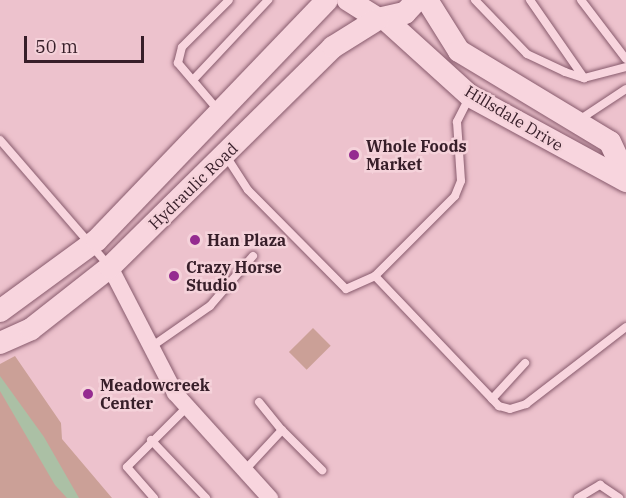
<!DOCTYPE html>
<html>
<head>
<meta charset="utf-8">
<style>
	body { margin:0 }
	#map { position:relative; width:626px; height:498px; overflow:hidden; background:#edc2cd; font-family:"IBM Plex Serif",serif }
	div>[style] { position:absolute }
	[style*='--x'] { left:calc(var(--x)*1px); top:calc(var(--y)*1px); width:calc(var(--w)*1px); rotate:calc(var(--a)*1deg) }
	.green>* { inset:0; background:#cba097; transform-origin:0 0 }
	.water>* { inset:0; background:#abc0a5 }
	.roads { filter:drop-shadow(0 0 2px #875a6c) drop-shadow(0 0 2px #875a6c) }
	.lane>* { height:8px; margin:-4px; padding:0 4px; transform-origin:4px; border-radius:4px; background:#f8d5de }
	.street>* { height:16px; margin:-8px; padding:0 8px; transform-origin:8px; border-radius:8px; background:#f8d5de }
	.secondary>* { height:22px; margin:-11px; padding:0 11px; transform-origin:11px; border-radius:11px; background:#f8d5de }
	.dots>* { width:16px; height:16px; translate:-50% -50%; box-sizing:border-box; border:3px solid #f5d2da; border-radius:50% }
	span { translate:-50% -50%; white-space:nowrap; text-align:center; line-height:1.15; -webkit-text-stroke:5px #f5d2da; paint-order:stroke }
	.street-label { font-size:16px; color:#371e29 }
	.poi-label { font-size:16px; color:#371e29; font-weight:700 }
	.left { translate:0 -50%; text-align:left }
	.scale { position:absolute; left:24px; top:36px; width:120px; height:27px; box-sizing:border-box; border:3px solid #371e29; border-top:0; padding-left:8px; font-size:18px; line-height:21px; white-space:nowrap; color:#371e29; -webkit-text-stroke:4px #f5d2da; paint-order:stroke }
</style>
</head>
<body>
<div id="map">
	<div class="green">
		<div style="left:313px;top:328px;width:25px;height:34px;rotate:45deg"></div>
		<div style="clip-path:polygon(15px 356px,61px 423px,62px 439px,112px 498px,0 498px,0 364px)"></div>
	</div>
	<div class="water">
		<div style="clip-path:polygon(0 376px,44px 437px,79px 498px,67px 498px,55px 485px,0 391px)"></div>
	</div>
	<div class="roads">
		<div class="lane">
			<div style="--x:475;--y:0;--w:75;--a:46.1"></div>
			<div style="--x:527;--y:54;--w:42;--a:25.3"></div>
			<div style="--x:565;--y:72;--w:20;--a:18"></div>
			<div style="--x:584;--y:78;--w:43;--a:-14.7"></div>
			<div style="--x:530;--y:0;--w:95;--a:55.3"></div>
			<div style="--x:581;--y:0;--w:74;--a:52.7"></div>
			<div style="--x:193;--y:80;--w:110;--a:-46.8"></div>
			<div style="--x:470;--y:96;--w:29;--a:117"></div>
			<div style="--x:457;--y:122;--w:59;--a:86.1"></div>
			<div style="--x:461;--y:181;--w:16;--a:112"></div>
			<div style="--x:455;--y:196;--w:113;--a:135"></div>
			<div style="--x:375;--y:276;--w:180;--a:46.4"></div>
			<div style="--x:499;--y:406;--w:11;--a:15"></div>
			<div style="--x:510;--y:409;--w:17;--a:-17"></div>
			<div style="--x:526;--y:404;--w:126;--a:-37.6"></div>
			<div style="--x:218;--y:110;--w:62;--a:-130.4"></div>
			<div style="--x:178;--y:63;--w:16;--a:-76"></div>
			<div style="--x:182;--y:47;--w:66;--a:-45"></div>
			<div style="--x:579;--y:120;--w:56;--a:-33.4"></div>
			<div style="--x:0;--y:140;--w:168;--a:49.1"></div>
			<div style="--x:226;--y:156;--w:40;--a:57.1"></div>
			<div style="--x:248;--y:190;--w:139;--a:45.3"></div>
			<div style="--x:346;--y:289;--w:32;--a:-24"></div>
			<div style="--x:151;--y:347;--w:72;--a:-34.8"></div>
			<div style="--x:210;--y:306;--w:66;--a:-49.3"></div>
			<div style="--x:492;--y:399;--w:49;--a:-47.5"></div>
			<div style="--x:259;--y:402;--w:36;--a:51"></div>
			<div style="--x:151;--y:440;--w:80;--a:46.5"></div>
			<div style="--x:244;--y:471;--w:56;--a:-47.2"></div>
			<div style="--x:282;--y:430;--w:57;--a:45"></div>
			<div style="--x:154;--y:498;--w:41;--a:-131.1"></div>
			<div style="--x:127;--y:467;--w:83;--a:-45"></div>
			<div style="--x:578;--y:498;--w:26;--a:-31"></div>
			<div style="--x:600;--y:485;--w:23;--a:34"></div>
		</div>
		<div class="street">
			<div style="--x:110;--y:267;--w:142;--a:62.7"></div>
			<div style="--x:175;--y:393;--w:142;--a:47.9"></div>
		</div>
		<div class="secondary">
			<div style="--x:348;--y:0;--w:36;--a:32"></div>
			<div style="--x:378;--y:19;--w:28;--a:-13"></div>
			<div style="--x:405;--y:13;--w:18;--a:-47"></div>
			<div style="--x:427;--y:0;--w:60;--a:57.9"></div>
			<div style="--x:459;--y:51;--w:176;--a:31.1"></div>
			<div style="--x:610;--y:142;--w:38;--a:65"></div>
			<div style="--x:384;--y:18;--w:116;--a:42.2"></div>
			<div style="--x:470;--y:96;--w:178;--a:28.6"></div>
			<div style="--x:0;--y:311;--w:120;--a:-36.2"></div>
			<div style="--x:97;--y:240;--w:332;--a:-46.2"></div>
			<div style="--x:0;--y:343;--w:34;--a:-24"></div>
			<div style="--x:31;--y:329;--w:100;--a:-38.1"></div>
			<div style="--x:110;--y:267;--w:313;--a:-44.6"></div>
			<div style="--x:333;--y:47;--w:53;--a:-31.9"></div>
		</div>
	</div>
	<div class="dots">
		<div style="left:354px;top:155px;background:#952b90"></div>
		<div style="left:195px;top:240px;background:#952b90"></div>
		<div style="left:174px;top:276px;background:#952b90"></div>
		<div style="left:88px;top:394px;background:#952b90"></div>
	</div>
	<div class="street-label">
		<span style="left:514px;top:118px;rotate:31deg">Hillsdale Drive</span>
		<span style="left:193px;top:186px;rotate:-44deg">Hydraulic Road</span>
	</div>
	<div class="poi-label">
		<span class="left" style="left:366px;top:155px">Whole Foods<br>Market</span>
		<span class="left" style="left:207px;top:240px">Han Plaza</span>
		<span class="left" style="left:186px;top:276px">Crazy Horse<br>Studio</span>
		<span class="left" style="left:100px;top:394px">Meadowcreek<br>Center</span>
	</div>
	<div class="scale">50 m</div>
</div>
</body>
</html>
